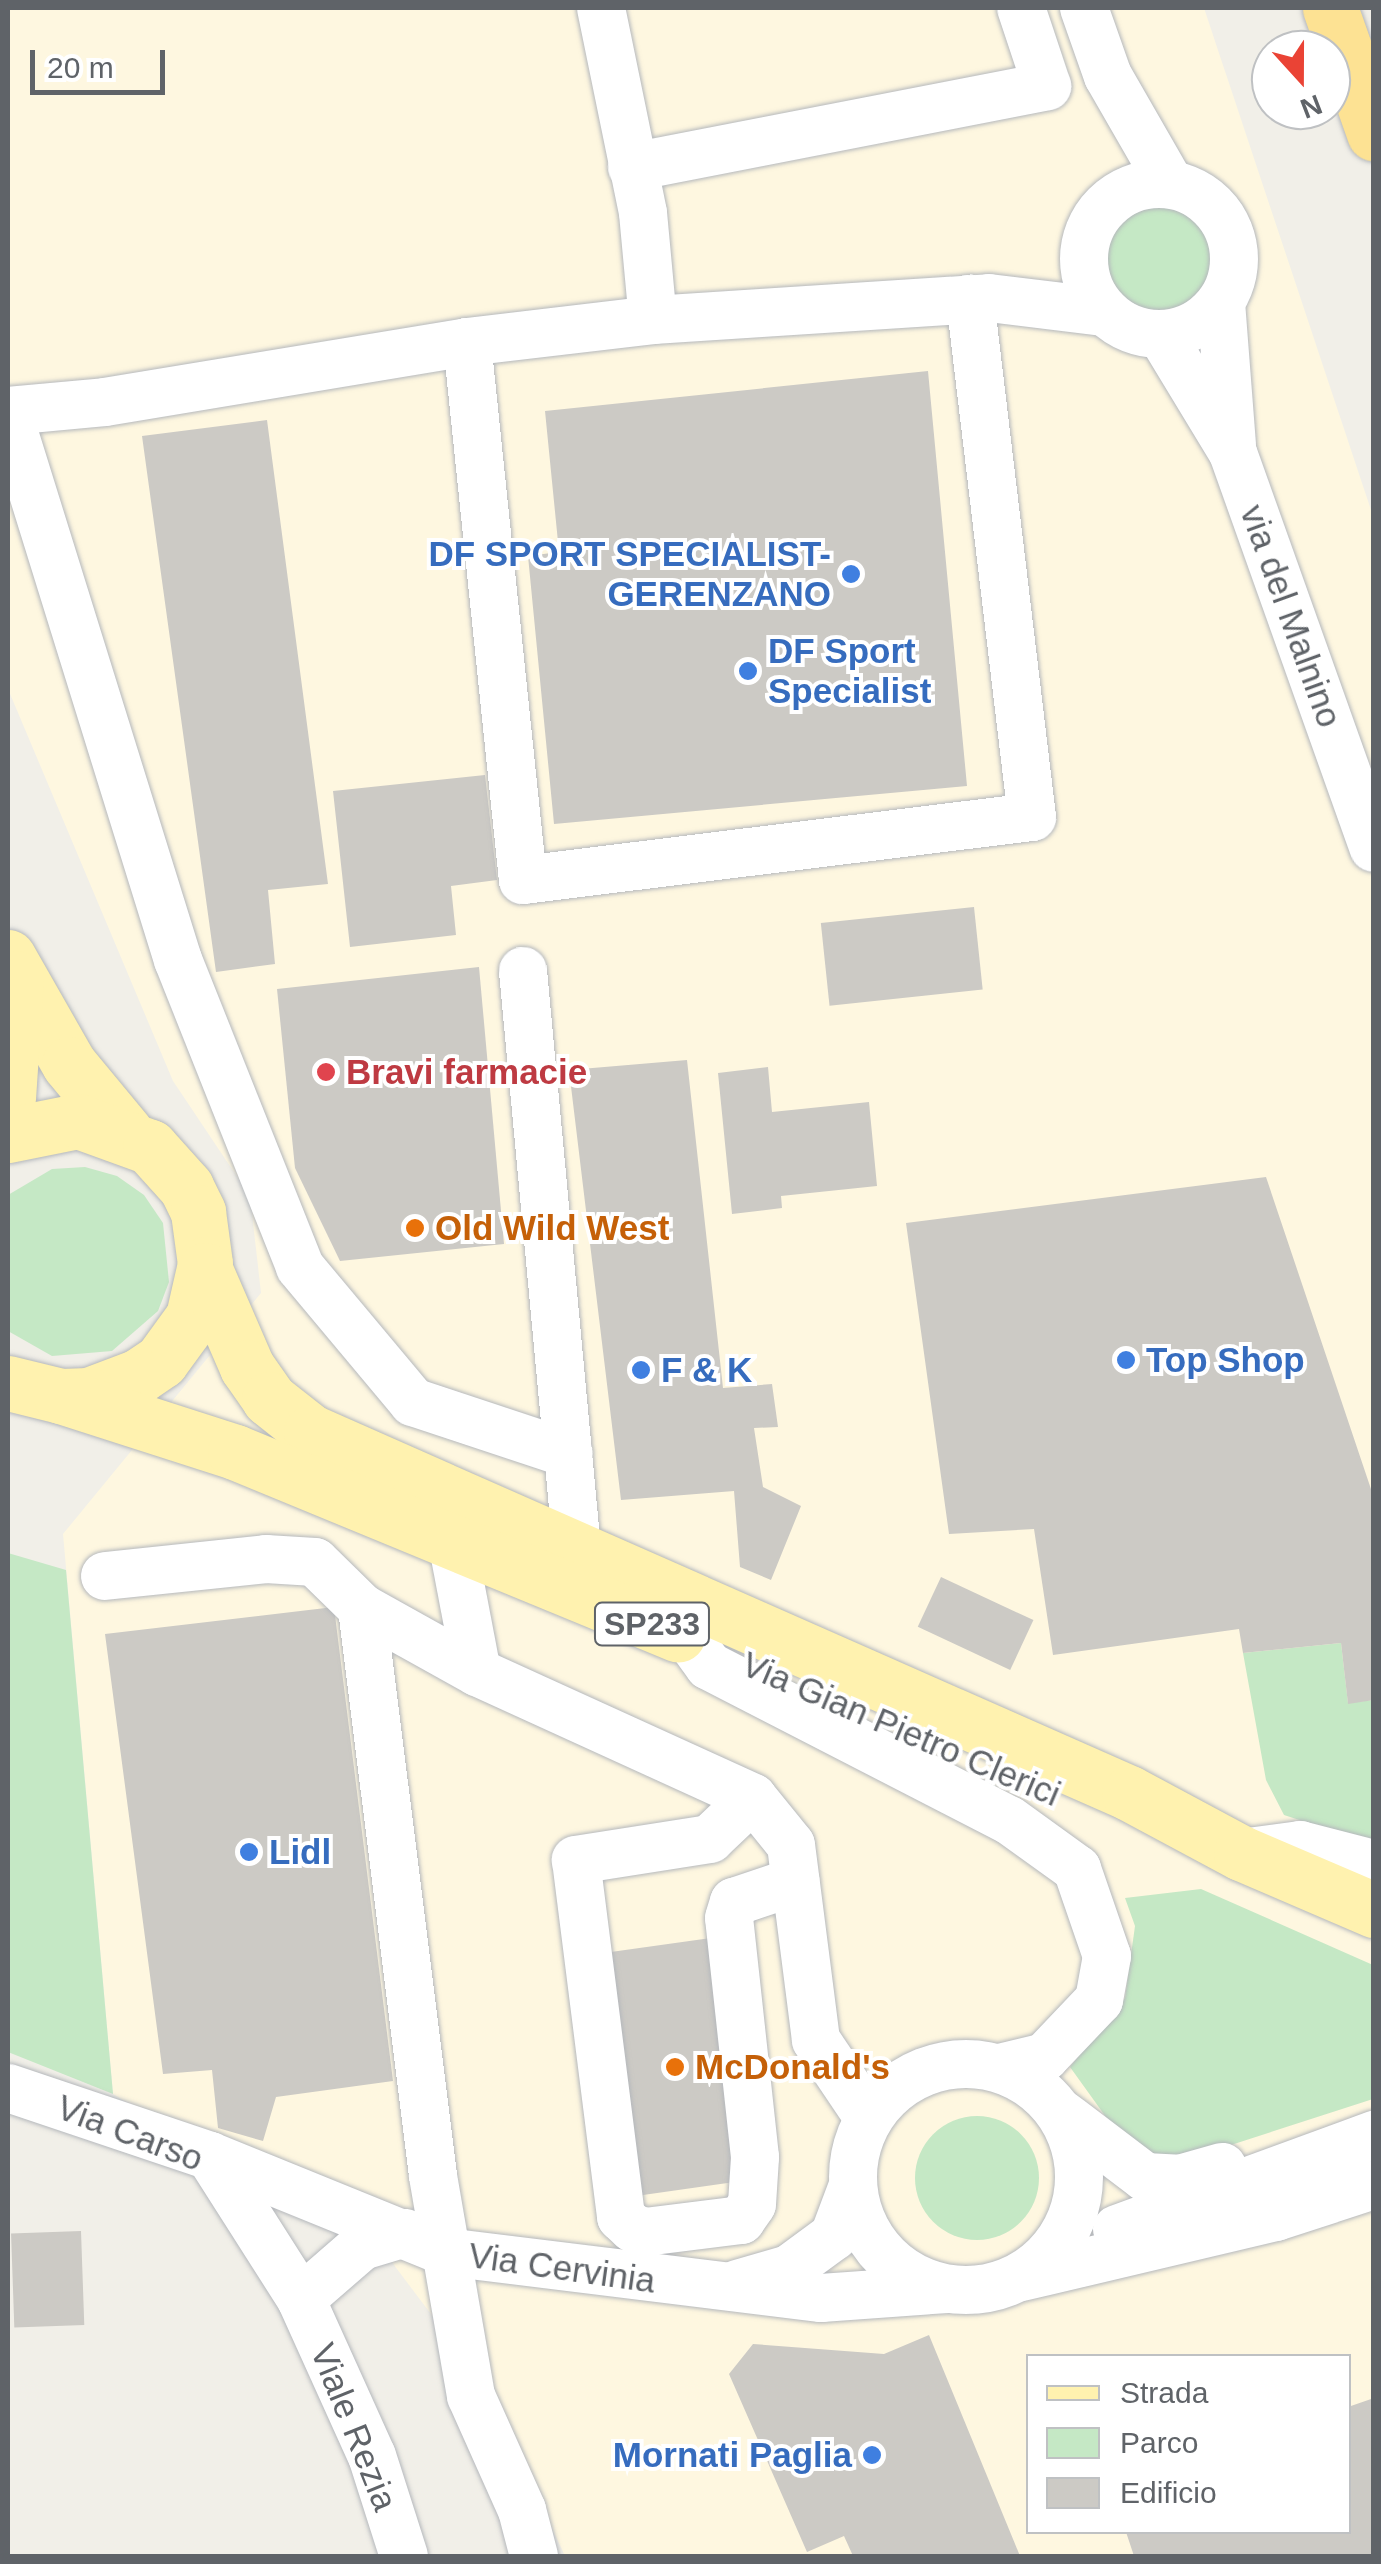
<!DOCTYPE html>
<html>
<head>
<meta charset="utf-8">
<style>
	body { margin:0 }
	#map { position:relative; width:1381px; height:2564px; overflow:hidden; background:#f1efe8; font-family:Helvetica,sans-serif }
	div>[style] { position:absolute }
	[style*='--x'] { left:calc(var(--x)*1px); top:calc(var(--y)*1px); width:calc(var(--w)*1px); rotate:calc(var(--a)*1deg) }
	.commercial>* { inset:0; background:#fef7e0 }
	.green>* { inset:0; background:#c5e8c5 }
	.round { border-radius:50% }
	.building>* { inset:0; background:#cccac5; transform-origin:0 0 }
	.roads { filter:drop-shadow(0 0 2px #b5b8bc) drop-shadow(0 0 2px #b5b8bc) }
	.minor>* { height:48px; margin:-24px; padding:0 24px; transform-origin:24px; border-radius:24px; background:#fff }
	.minor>.ring { margin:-24px; padding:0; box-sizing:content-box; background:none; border:48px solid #fff; border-radius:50% }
	.major>* { height:55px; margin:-27.5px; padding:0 27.5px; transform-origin:27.5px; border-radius:27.5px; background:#fff2af }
	.highway>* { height:55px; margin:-27.5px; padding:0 27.5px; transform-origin:27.5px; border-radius:27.5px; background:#fde293 }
	.dots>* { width:28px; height:28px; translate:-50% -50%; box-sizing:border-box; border:5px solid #fff; border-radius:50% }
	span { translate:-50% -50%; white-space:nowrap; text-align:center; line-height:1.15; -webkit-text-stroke:8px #fff; paint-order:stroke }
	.shield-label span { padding:2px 8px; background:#fff; border:2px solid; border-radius:8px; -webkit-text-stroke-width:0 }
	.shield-label { font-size:32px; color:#5f6368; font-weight:700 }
	.shop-label { font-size:35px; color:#366cbe; font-weight:700 }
	.right { translate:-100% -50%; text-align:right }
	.left { translate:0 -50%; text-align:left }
	.street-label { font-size:35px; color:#5f6368 }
	.health-label { font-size:35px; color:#be3a42; font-weight:700 }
	.food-label { font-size:35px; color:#c56008; font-weight:700 }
	.frame { position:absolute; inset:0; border:10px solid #5f6368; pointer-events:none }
	.legend { position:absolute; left:1026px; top:2354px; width:325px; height:180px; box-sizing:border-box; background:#fff; border:2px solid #bfc1c3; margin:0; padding:12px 18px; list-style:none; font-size:30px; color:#5f6368 }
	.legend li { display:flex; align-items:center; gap:20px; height:50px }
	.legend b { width:50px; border:2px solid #bfc1c3 }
	.north { position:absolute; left:1251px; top:30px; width:100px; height:100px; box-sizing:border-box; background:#fff; border:2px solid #bfc1c3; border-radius:50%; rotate:159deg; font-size:28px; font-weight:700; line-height:40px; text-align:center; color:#5f6368 }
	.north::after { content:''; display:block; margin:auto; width:35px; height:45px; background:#ea4335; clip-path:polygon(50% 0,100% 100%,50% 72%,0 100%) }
	.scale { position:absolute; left:30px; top:50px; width:135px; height:45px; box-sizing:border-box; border:5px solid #5f6368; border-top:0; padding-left:12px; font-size:30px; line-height:35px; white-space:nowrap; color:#5f6368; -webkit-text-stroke:8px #fff; paint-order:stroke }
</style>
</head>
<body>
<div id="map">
	<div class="commercial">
		<div style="clip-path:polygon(evenodd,8px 8px,1204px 8px,1373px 516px,1373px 2556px,565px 2556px,485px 2386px,391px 2261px,113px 2094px,63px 1534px,261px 1293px,250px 1196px,173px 1081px,8px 689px,8px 8px,1028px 2356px,1348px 2356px,1348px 2532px,1028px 2532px,1028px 2356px)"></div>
	</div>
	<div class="green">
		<div class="round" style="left:1105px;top:204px;width:112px;height:112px"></div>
		<div style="clip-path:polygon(85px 1167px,117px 1176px,144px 1195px,163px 1223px,169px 1282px,158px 1311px,112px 1351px,52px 1356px,8px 1331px,8px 1195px,52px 1169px)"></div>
		<div style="clip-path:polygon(8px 1553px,66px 1570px,113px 2094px,8px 2052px)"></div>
		<div style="clip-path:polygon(1341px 1643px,1348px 1703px,1373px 1700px,1373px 1844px,1284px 1815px,1266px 1780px,1243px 1653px)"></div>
		<div style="clip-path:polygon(1201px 1889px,1373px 1965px,1373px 2099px,1169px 2165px,1121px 2138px,1070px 2067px,1125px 1998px,1135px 1926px,1125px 1898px)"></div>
		<div class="round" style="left:915px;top:2116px;width:124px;height:124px"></div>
	</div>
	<div class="building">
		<div style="clip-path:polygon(928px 371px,967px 786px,554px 824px,528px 556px,559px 552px,545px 411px)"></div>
		<div style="clip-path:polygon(267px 420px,328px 884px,268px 890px,275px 964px,216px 972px,142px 436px)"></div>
		<div style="clip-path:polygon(485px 775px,497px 880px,451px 886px,456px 935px,350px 947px,333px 791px)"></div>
		<div style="left:974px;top:907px;width:83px;height:154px;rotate:84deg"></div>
		<div style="clip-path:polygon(479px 967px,504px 1244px,340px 1261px,295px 1168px,277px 989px)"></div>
		<div style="clip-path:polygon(687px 1060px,723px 1388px,772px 1384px,778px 1427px,754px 1428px,763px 1487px,801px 1506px,771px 1580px,740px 1567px,734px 1491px,621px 1500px,569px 1070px)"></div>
		<div style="clip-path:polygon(768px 1067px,772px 1112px,869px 1102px,877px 1186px,781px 1196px,782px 1208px,732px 1214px,718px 1073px)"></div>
		<div style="clip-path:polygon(1266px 1177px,1374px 1498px,1374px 1700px,1348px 1704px,1341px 1643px,1243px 1653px,1239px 1629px,1053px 1655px,1034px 1529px,949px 1534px,906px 1223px)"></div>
		<div style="left:941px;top:1577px;width:102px;height:55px;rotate:25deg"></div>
		<div style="clip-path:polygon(334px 1607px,393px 2081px,276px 2097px,263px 2141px,218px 2128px,212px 2070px,163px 2074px,105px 1634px)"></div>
		<div style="left:718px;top:1937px;width:245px;height:119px;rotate:82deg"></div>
		<div style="left:81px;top:2231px;width:94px;height:70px;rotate:88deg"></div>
		<div style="clip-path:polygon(929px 2335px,1020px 2556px,853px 2556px,844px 2536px,807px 2552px,729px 2374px,753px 2344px,884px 2354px)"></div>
		<div style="clip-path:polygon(1374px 2398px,1374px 2556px,1134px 2556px,1126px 2532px,1348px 2532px,1348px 2407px)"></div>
	</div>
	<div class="roads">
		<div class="minor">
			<div style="--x:601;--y:8;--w:209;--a:78.4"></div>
			<div style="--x:643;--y:213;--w:107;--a:84.7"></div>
			<div style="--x:1084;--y:8;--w:72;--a:70.6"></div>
			<div style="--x:1108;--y:76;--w:125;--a:60.1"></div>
			<div style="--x:632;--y:167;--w:423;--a:-11"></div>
			<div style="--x:1047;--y:86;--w:82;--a:-108.4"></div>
			<div class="ring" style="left:1084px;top:184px;width:102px;height:102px"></div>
			<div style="--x:1221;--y:302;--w:143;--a:85.6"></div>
			<div style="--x:1161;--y:334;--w:139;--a:58.8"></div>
			<div style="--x:1233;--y:453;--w:419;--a:70.4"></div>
			<div style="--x:467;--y:342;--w:541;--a:84.06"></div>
			<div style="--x:523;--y:880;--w:513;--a:-7.06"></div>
			<div style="--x:1032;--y:817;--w:522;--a:-96.83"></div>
			<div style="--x:8;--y:411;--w:97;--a:-5.3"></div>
			<div style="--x:105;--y:402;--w:367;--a:-9.4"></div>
			<div style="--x:467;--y:342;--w:187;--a:-6.7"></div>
			<div style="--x:653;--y:320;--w:337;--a:-3.7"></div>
			<div style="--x:989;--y:298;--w:117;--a:6.9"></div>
			<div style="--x:8;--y:413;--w:573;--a:72.74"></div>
			<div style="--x:178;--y:960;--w:330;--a:68.3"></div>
			<div style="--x:300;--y:1267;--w:176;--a:50.1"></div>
			<div style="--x:413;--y:1402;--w:164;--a:18.4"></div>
			<div style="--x:523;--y:971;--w:582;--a:84.67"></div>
			<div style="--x:452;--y:1541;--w:133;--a:79.2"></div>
			<div style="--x:105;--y:1576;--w:162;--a:-6"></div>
			<div style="--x:266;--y:1559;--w:49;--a:3.5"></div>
			<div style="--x:315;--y:1562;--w:66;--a:44.4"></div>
			<div style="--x:362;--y:1608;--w:132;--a:29.1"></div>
			<div style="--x:477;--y:1672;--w:303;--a:24.5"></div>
			<div style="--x:753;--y:1798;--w:60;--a:51"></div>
			<div style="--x:791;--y:1845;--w:197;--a:82.7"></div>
			<div style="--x:816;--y:2040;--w:93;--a:56"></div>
			<div style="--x:362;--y:1608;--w:572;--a:82.87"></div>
			<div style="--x:433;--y:2176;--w:223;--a:80.2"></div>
			<div style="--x:471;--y:2396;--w:125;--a:65.9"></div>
			<div style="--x:522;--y:2510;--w:48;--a:75.4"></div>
			<div style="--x:690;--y:1640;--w:32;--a:54"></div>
			<div style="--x:709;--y:1666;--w:337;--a:27.2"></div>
			<div style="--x:1009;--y:1820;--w:84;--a:35.8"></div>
			<div style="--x:1077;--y:1869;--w:92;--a:71"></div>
			<div style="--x:1107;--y:1956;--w:45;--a:100.3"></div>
			<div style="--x:1099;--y:2000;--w:79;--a:133.5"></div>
			<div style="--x:1045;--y:2057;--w:46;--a:166.3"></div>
			<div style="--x:753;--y:1798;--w:59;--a:136.4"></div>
			<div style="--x:710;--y:1839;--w:136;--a:171.1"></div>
			<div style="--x:576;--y:1860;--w:360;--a:82.8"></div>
			<div style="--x:621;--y:2217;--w:16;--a:43"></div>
			<div style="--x:633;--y:2228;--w:13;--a:18"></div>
			<div style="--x:645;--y:2232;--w:97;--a:-7.1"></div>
			<div style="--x:741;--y:2220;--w:19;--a:-55"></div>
			<div style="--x:752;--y:2204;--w:47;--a:-86.3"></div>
			<div style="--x:755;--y:2157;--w:240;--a:-96.2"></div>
			<div style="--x:729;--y:1918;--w:17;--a:-73"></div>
			<div style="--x:734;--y:1902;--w:65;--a:-18.7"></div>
			<div style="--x:1241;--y:1853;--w:60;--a:-7.7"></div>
			<div style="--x:1300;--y:1845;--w:76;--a:14.4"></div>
			<div class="ring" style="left:853px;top:2064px;width:178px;height:178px"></div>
			<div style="--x:8;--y:2088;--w:213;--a:18.6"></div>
			<div style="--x:210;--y:2156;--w:255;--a:22.1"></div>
			<div style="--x:446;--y:2252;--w:378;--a:7"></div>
			<div style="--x:821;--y:2298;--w:126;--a:-4.1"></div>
			<div style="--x:1062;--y:2114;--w:104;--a:37.2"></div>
			<div style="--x:1145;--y:2177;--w:34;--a:3"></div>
			<div style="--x:1179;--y:2179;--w:45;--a:-15.6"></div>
			<div style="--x:210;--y:2156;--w:169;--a:57.5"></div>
			<div style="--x:301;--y:2299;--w:172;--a:65.7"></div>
			<div style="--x:372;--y:2456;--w:105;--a:72.3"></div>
			<div style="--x:1117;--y:2229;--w:274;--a:-20.1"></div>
			<div style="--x:1022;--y:2277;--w:261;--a:-13.3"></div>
			<div style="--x:1276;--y:2217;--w:103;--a:-18.1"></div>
			<div style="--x:737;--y:2284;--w:54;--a:-16.1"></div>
			<div style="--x:789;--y:2269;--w:56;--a:-36.3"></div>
			<div style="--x:834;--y:2236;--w:51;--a:-69.4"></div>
			<div style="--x:301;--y:2299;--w:81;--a:-41"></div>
			<div style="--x:362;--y:2246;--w:45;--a:-16.8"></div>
		</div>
		<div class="major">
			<div style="--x:8;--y:957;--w:123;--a:60.3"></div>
			<div style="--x:69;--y:1064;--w:89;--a:50.4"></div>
			<div style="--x:8;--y:1098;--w:120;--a:-86.2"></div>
			<div style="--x:8;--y:1135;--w:71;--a:-11.3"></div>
			<div style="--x:78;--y:1121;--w:77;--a:19.9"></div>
			<div style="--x:150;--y:1147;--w:54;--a:48"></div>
			<div style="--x:186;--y:1187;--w:28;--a:64"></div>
			<div style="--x:198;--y:1212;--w:52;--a:82.3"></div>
			<div style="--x:205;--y:1264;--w:54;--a:102.8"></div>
			<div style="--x:193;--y:1317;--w:54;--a:126"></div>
			<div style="--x:161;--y:1361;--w:27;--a:146"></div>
			<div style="--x:139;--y:1376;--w:53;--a:159.2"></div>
			<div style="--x:89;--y:1395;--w:28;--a:178"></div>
			<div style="--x:61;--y:1396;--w:55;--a:-166.2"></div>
			<div style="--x:205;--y:1270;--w:106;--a:66.6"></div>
			<div style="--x:247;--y:1367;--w:39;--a:55"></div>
			<div style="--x:269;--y:1399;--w:53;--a:38.2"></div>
			<div style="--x:311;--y:1432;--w:894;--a:23.81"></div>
			<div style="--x:1129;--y:1793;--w:127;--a:28.2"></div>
			<div style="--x:1241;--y:1853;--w:145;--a:23.2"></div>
			<div style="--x:61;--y:1396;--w:183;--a:17.8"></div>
			<div style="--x:235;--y:1452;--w:479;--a:22.4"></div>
		</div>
		<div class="highway">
			<div style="--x:1330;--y:8;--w:133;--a:70.6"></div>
		</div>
	</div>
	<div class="dots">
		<div style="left:851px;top:574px;background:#3f7fe0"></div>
		<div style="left:748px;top:671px;background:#3f7fe0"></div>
		<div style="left:326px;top:1072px;background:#e0444e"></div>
		<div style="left:415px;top:1228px;background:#e8710a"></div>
		<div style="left:1126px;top:1360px;background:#3f7fe0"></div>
		<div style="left:641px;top:1370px;background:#3f7fe0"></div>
		<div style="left:249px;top:1852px;background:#3f7fe0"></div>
		<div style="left:675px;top:2067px;background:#e8710a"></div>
		<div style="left:872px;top:2455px;background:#3f7fe0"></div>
	</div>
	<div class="shield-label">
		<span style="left:652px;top:1624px">SP233</span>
	</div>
	<div class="shop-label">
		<span class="right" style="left:831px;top:574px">DF SPORT SPECIALIST-<br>GERENZANO</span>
		<span class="left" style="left:768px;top:671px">DF Sport<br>Specialist</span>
		<span class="left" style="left:1146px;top:1360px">Top Shop</span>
		<span class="left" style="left:661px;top:1370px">F &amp; K</span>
		<span class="left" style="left:269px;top:1852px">Lidl</span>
		<span class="right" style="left:852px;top:2455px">Mornati Paglia</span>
	</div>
	<div class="street-label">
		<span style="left:1291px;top:616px;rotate:70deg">via del Malnino</span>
		<span style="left:901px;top:1729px;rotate:23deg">Via Gian Pietro Clerici</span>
		<span style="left:130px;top:2133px;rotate:21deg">Via Carso</span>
		<span style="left:562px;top:2268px;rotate:8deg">Via Cervinia</span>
		<span style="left:354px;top:2427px;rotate:68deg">Viale Rezia</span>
	</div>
	<div class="health-label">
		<span class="left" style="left:346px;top:1072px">Bravi farmacie</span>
	</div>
	<div class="food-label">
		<span class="left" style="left:435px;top:1228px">Old Wild West</span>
		<span class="left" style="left:695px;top:2067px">McDonald's</span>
	</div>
	<div class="frame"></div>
	<ul class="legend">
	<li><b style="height:12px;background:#fff2af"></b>Strada</li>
	<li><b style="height:28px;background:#c5e8c5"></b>Parco</li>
	<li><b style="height:28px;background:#cccac5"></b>Edificio</li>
	</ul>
	<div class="north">N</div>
	<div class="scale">20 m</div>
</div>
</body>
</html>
